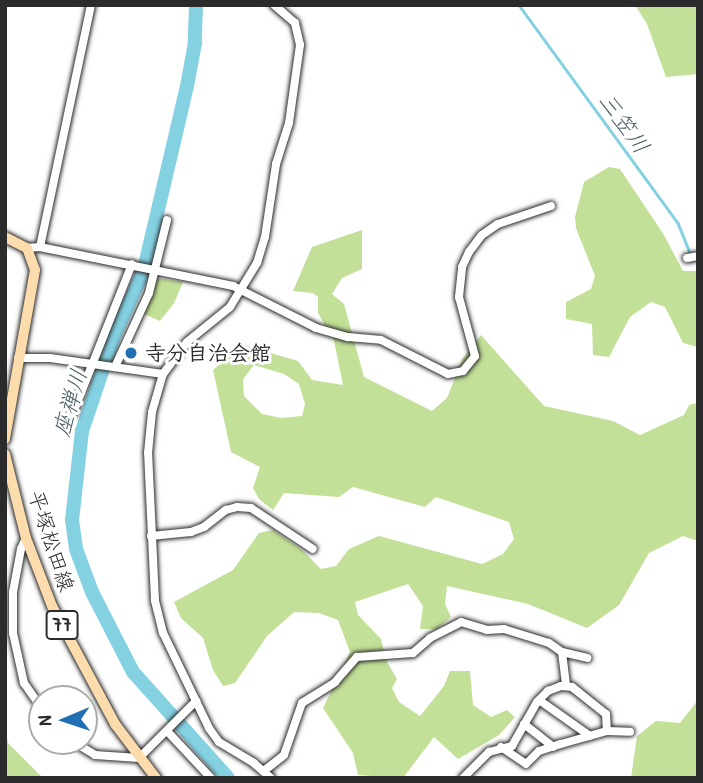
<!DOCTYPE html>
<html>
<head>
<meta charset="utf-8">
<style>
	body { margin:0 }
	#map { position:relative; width:703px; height:783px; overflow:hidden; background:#fff; font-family:"Patrick Hand","Klee One",sans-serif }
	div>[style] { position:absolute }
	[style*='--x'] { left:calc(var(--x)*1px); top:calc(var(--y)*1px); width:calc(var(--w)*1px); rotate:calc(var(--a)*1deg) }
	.green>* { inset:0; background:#c2e097 }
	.stream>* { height:2.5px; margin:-1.25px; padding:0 1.25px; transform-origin:1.25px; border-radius:1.25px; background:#84d1e2 }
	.river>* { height:14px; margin:-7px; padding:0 7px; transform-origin:7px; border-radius:7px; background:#84d1e2 }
	.roads { filter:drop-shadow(0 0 2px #2b2b2b) drop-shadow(0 0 2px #2b2b2b) }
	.minor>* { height:8px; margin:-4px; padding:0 4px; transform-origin:4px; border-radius:4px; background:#fff }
	.major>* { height:10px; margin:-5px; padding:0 5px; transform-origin:5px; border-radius:5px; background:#fcdcac }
	.dots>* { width:19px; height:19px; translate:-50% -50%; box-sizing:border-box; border:4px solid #fff; border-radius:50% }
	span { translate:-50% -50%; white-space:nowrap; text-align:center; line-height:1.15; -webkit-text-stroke:6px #fff; paint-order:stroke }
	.shield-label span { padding:2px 5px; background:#fff; border:2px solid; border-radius:5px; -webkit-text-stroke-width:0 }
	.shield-label { font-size:19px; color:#2b2b2b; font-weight:700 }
	.poi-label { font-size:21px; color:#2b2b2b; font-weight:700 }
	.left { translate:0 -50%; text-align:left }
	.street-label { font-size:21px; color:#2b2b2b }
	.water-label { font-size:23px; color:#465d62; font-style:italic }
	.frame { position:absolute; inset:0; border:7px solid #2b2b2b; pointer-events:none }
	.north { position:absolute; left:28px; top:685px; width:70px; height:70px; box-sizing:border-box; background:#fff; border:2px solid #aaa; border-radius:50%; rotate:268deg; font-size:19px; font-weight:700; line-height:28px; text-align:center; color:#2b2b2b }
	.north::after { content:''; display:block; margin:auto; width:24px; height:32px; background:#1f6fb2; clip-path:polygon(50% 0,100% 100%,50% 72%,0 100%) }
</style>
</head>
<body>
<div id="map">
	<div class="green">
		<div style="clip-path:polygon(635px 5px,698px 5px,698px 74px,666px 77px,647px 24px)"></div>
		<div style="clip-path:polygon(609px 167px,620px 169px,664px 235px,683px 271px,698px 271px,698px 347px,683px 343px,665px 307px,651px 302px,630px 317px,609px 357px,593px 355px,592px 324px,566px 319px,566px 302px,591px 289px,595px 276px,576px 228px,575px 217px,584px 182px)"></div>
		<div style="clip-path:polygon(evenodd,362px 230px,362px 269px,342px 278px,332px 294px,344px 304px,364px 377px,432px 411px,447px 398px,463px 358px,481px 335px,544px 406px,613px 421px,640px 435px,684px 415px,689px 405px,698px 403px,698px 541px,683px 536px,649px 553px,619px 605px,587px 628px,528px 604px,447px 586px,445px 604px,451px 617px,437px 629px,420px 629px,423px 606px,408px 584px,355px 602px,358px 615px,381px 639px,386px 660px,397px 679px,392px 688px,399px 702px,420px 716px,444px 686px,450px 671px,470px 671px,473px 705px,491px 717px,507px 710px,515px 717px,499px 735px,458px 759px,434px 737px,403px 778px,358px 775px,353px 753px,323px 708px,350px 652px,338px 620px,319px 613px,294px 612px,267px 636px,235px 683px,223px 686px,213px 670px,203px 638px,181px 618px,174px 602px,233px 570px,259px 533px,273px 530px,302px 550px,321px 569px,336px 566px,349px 549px,379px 536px,482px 564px,503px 554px,514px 539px,509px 522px,436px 497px,425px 507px,353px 487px,339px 497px,284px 493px,273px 510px,259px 499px,253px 488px,260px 467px,231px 452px,213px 370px,243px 345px,298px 361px,312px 380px,343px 385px,334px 341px,318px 313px,318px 297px,313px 293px,293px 291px,312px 247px,362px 230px,254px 365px,284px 374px,299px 384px,305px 404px,302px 416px,281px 418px,262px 414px,244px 396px,243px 379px,254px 365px)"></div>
		<div style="clip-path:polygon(156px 278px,183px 282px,174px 303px,160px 321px,144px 314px)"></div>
		<div style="clip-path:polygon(698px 700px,698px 778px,631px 778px,637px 736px,656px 721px,680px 723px)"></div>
		<div style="clip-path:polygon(5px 729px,8px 743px,43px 778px,5px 778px)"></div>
	</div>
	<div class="stream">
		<div style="--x:519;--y:5;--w:270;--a:53.9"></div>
		<div style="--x:678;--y:223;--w:35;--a:68"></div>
	</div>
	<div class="river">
		<div style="--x:196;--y:5;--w:38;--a:92"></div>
		<div style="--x:195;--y:43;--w:44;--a:100.5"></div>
		<div style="--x:187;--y:86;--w:189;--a:103.2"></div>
		<div style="--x:144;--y:270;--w:72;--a:114.4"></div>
		<div style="--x:114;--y:336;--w:100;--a:108.6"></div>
		<div style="--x:82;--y:431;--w:90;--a:96.4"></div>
		<div style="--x:72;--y:520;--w:29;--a:82"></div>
		<div style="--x:76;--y:549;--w:46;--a:69.6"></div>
		<div style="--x:92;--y:592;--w:90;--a:62.9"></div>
		<div style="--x:133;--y:672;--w:142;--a:48.1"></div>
	</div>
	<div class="roads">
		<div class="minor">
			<div style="--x:40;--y:247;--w:247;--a:-78.1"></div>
			<div style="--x:27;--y:248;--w:13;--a:-4"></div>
			<div style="--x:40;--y:247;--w:197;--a:11.4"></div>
			<div style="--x:233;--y:286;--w:93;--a:26.8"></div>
			<div style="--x:316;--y:328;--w:33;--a:16"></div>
			<div style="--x:348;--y:337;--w:33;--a:5"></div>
			<div style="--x:381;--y:340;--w:75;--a:26.9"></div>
			<div style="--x:448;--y:374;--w:15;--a:-11"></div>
			<div style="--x:463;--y:371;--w:19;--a:-51"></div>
			<div style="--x:475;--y:356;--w:61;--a:-105.2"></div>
			<div style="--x:459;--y:297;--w:30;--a:-84"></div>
			<div style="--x:462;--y:267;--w:17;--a:-65"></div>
			<div style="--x:469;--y:252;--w:21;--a:-53"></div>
			<div style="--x:482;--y:235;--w:19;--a:-35"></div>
			<div style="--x:498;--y:224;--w:56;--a:-18.8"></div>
			<div style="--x:687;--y:258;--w:11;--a:-10"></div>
			<div style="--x:18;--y:358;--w:32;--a:0"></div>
			<div style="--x:50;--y:358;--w:114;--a:8.1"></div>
			<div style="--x:115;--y:367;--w:81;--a:-65.3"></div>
			<div style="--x:149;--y:293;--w:75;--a:-76.1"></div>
			<div style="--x:73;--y:413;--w:160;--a:-68.4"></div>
			<div style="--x:151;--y:536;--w:40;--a:-5.7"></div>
			<div style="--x:191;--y:532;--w:14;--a:-21"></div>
			<div style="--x:204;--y:527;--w:28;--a:-38"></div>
			<div style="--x:226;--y:510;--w:11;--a:-15"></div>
			<div style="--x:237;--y:507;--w:14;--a:4"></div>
			<div style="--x:251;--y:508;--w:74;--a:33.5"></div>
			<div style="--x:26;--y:538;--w:12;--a:114"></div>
			<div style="--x:21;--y:549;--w:44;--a:100.5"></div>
			<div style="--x:13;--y:592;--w:41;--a:90"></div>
			<div style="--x:13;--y:633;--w:51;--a:77.6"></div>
			<div style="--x:24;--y:683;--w:32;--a:55"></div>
			<div style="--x:562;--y:652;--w:34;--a:83"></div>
			<div style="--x:539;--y:700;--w:62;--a:35.2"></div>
			<div style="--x:524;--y:724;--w:37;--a:38"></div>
			<div style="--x:167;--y:731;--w:64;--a:46.9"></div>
			<div style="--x:72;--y:741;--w:27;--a:31"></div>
			<div style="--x:95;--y:755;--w:44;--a:3.9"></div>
			<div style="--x:139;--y:758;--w:81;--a:-45"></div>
			<div style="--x:501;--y:747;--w:30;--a:34"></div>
			<div style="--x:526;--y:764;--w:18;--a:-45"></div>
			<div style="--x:539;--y:751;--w:23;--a:-18"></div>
			<div style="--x:561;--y:744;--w:48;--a:-15.8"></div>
			<div style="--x:607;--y:731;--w:23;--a:2"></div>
			<div style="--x:265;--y:770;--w:24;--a:-38"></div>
			<div style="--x:284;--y:755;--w:55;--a:-70.9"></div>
			<div style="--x:302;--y:703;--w:39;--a:-32"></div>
			<div style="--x:335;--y:682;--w:33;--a:-49"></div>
			<div style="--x:357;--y:657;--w:56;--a:-4.1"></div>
			<div style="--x:413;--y:653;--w:23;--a:-41"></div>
			<div style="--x:430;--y:638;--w:35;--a:-27"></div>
			<div style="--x:461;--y:622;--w:27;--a:17"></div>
			<div style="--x:487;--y:630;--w:17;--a:-3"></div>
			<div style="--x:504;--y:629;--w:47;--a:17.3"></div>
			<div style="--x:549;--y:643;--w:16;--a:35"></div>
			<div style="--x:562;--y:652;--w:26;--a:13"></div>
			<div style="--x:271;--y:778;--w:23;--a:-139"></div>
			<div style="--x:254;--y:763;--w:41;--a:-149"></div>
			<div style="--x:219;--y:742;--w:17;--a:-126"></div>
			<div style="--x:209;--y:728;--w:106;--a:-115.8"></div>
			<div style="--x:163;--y:633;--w:34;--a:-104"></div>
			<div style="--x:155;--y:600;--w:147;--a:-92.7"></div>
			<div style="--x:148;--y:453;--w:41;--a:-84.4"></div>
			<div style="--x:152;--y:412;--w:40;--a:-74"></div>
			<div style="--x:163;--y:374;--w:40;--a:-53"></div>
			<div style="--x:187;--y:342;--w:55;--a:-39.1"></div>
			<div style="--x:230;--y:307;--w:52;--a:-58.5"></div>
			<div style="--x:257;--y:263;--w:27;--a:-73"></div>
			<div style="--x:265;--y:237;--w:74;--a:-81.4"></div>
			<div style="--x:276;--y:164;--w:43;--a:-72.4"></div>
			<div style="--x:289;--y:123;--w:79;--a:-82"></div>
			<div style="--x:300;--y:45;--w:23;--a:-103"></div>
			<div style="--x:295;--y:23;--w:28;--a:-139"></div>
			<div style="--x:463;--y:778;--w:37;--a:-45"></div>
			<div style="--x:489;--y:752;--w:24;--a:-15"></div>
			<div style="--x:512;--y:746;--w:51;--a:-60.4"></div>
			<div style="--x:537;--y:702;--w:16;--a:-45"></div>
			<div style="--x:548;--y:691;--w:14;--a:-21"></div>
			<div style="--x:561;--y:686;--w:11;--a:5"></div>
			<div style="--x:572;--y:687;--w:43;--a:38.5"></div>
			<div style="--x:606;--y:714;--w:17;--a:87"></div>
		</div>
		<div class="major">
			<div style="--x:5;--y:237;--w:25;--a:27"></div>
			<div style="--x:27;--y:248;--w:23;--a:70"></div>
			<div style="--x:35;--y:270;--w:172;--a:100.1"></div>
			<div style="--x:5;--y:454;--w:87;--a:76"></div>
			<div style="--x:26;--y:538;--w:73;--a:69.1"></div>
			<div style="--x:52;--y:606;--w:134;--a:61.9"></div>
			<div style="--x:115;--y:724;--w:68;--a:52.8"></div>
		</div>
	</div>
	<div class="dots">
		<div style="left:131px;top:353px;background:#1f6fb2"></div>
	</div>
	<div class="shield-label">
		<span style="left:62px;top:625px">77</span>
	</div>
	<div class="poi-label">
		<span class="left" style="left:145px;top:353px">寺分自治会館</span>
	</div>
	<div class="street-label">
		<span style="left:51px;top:541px;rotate:72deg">平塚松田線</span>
	</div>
	<div class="water-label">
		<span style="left:624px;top:123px;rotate:54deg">三笠川</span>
		<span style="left:70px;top:403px;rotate:-74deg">座禅川</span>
	</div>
	<div class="frame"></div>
	<div class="north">N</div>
</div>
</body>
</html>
